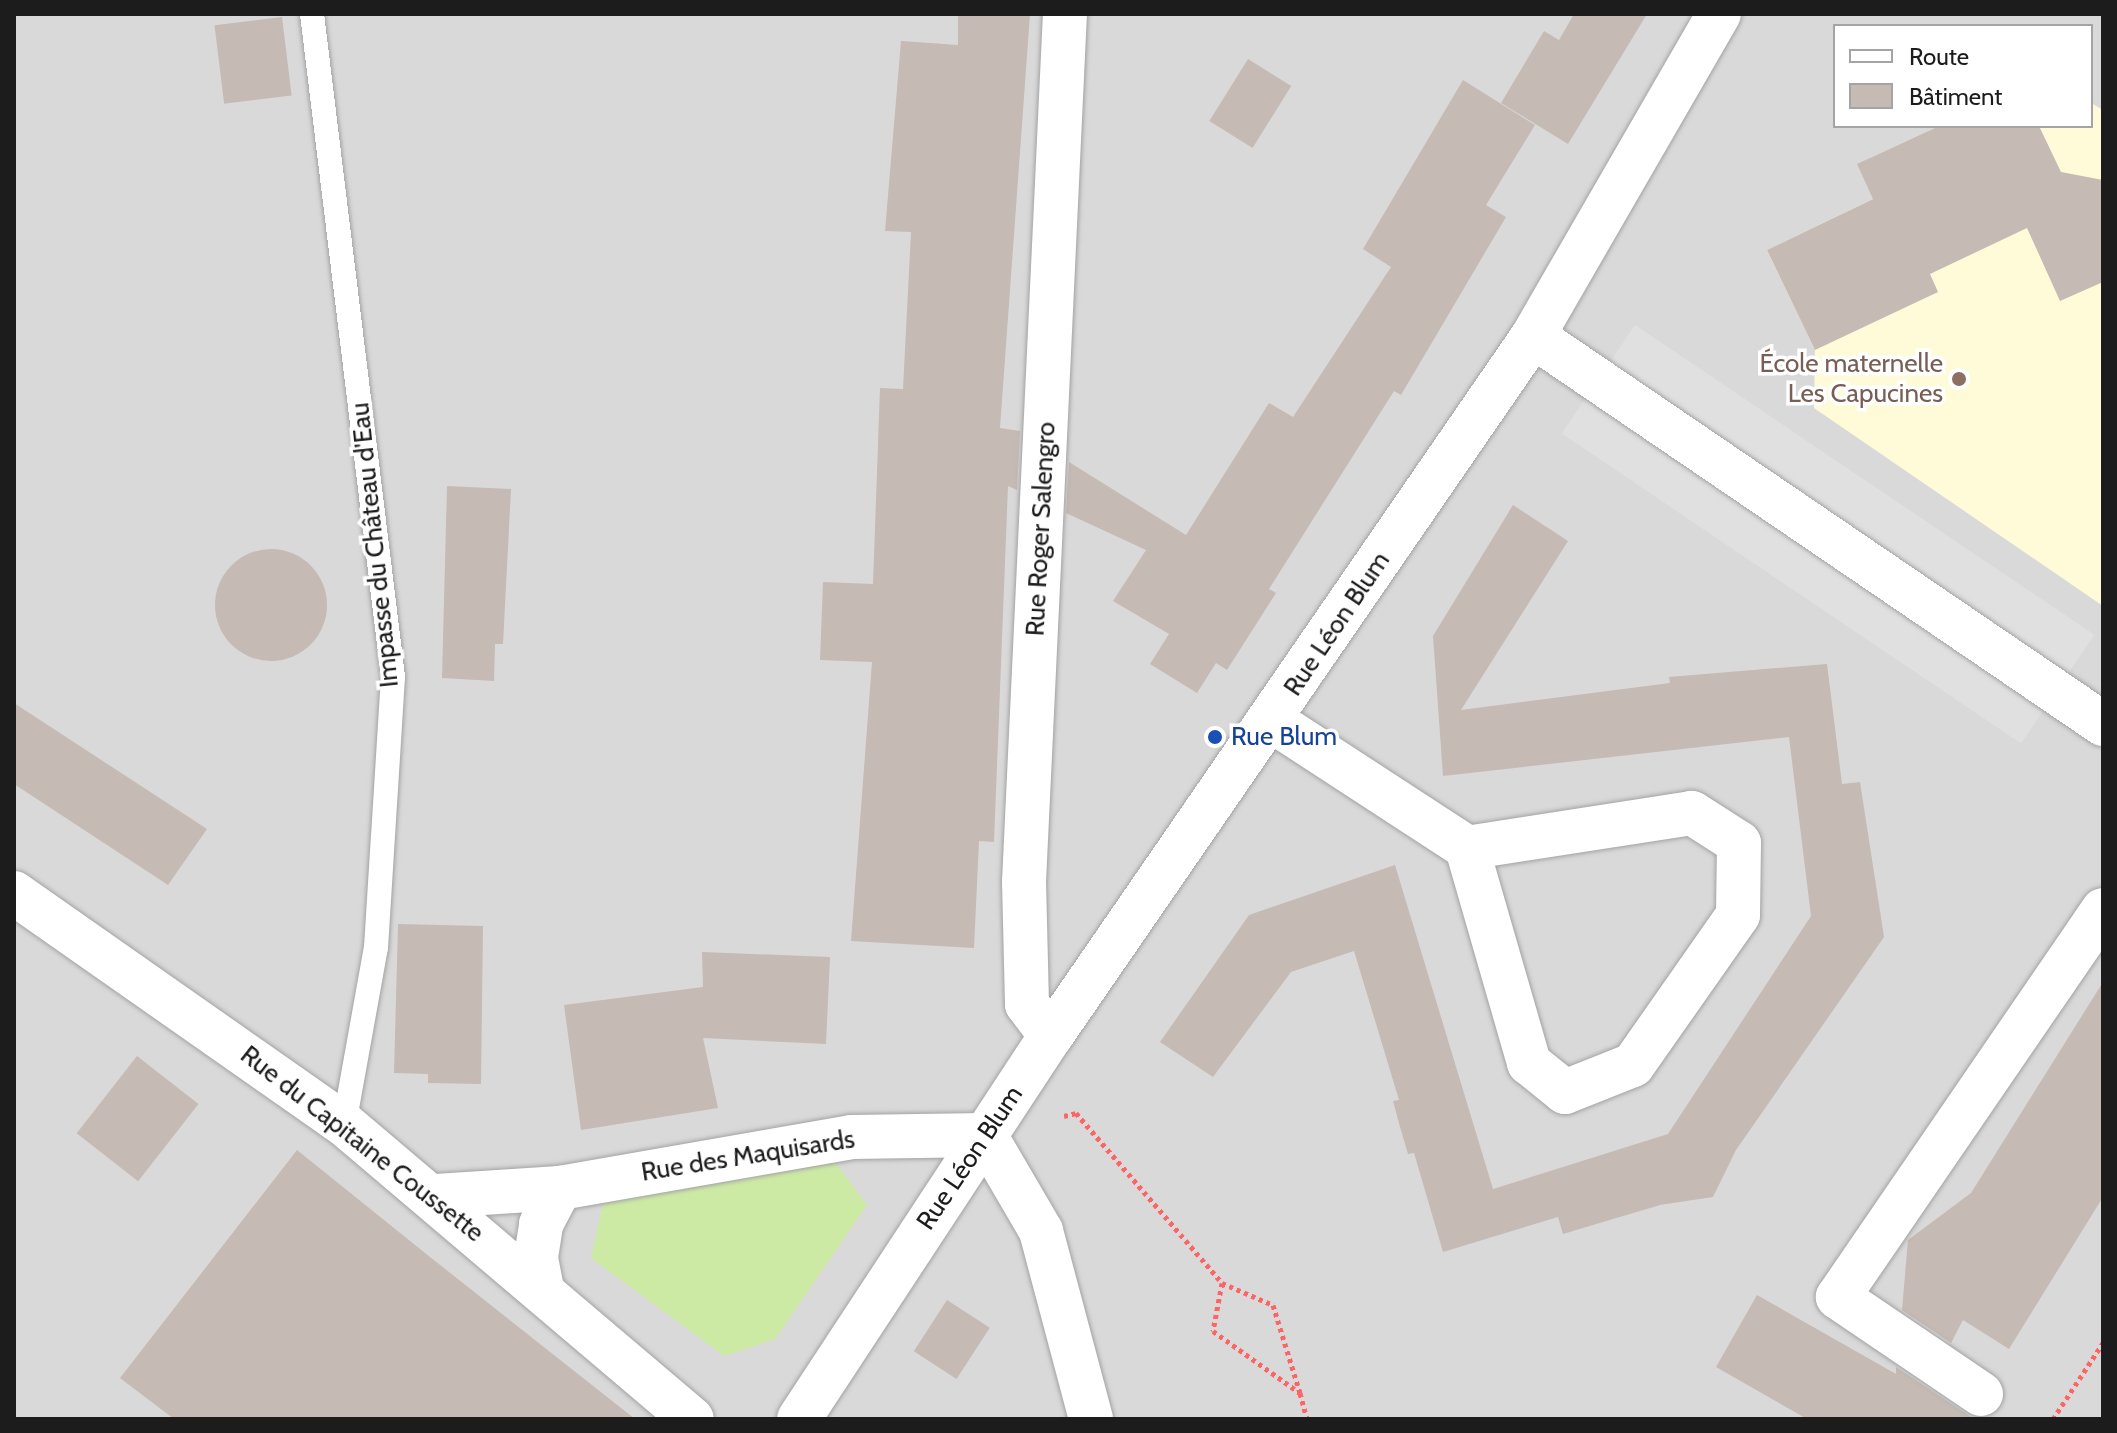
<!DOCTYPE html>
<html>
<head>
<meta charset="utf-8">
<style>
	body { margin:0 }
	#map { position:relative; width:2117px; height:1433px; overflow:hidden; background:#eee8e1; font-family:Cabin,sans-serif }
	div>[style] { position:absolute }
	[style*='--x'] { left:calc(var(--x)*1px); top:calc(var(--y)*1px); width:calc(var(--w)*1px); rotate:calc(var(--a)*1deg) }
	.residential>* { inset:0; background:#dad9d9 }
	.education>* { inset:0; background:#fffbd9 }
	.grass>* { inset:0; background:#cdeaa5 }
	.parking>* { inset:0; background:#e0e0e0; transform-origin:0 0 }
	.building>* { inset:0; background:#c5bab4; transform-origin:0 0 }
	.round { border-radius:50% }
	.path>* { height:5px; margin-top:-2.5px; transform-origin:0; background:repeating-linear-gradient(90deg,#fd6463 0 4px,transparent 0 8px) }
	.roads { filter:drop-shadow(0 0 2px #a3a3a3) drop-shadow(0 0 2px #a3a3a3) }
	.service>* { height:24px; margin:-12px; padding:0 12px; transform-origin:12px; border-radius:12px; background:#fff }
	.minor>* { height:44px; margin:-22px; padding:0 22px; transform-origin:22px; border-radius:22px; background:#fff }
	.tertiary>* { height:44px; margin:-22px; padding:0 22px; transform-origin:22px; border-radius:22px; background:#fff }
	.dots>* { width:22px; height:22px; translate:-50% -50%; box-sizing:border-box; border:4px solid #fff; border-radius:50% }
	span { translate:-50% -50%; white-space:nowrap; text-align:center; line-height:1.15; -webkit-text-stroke:7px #fff; paint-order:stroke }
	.education-label { font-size:26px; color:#785e54 }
	.right { translate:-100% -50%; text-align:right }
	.street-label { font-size:26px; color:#1c1c1c }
	.transit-label { font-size:26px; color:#164399 }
	.left { translate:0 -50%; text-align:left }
	.frame { position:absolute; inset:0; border:16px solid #1c1c1c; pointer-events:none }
	.legend { position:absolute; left:1833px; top:24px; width:260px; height:104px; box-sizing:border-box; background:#fff; border:2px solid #a4a4a4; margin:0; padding:10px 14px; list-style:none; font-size:24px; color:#1c1c1c }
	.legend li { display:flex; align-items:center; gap:16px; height:40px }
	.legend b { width:40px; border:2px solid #a4a4a4 }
</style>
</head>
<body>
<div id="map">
	<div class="residential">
		<div style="clip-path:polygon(evenodd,14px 14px,2103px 14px,2103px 1419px,14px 1419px,14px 14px,1835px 26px,2091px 26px,2091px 126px,1835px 126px,1835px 26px)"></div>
	</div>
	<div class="education">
		<div style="clip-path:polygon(2091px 103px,2103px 110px,2103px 606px,1814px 408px,1815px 350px,1767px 250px,1885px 193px,1870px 158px,1939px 126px,2091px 126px)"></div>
	</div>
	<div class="grass">
		<div style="clip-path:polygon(831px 1156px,867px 1205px,775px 1339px,724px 1356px,591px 1258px,603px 1203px)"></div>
	</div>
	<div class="parking">
		<div style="left:1635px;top:325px;width:554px;height:131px;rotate:34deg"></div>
	</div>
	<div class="building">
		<div style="clip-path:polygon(958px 14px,1030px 14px,1000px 428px,1020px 431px,1017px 490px,1008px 486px,994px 842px,979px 841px,974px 948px,851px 941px,872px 662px,820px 660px,823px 582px,873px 584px,880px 388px,903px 389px,911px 232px,885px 231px,901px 41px,958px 45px)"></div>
		<div style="clip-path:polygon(1574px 14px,1647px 14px,1568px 144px,1501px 103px,1544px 31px,1559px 40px)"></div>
		<div style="left:282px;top:17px;width:79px;height:68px;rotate:83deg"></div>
		<div style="left:1248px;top:59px;width:51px;height:73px;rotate:32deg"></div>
		<div style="clip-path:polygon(1463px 80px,1535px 125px,1486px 205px,1506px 217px,1401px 395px,1394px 391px,1269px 589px,1276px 593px,1227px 670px,1216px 663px,1197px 693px,1150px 664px,1169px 634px,1113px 601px,1146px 550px,1066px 513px,1069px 462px,1186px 535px,1269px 403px,1293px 417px,1391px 267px,1363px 249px)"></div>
		<div style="clip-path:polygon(1939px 126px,2039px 126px,2061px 172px,2103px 180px,2103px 282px,2060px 301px,2027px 228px,1930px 274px,1938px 292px,1815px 350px,1767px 250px,1873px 199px,1857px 164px)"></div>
		<div style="clip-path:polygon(447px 486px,511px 489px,503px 644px,495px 644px,494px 681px,442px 678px)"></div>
		<div style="clip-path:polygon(1513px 505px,1568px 541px,1461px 710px,1670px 683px,1669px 677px,1827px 664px,1842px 784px,1860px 782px,1884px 937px,1736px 1150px,1713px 1197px,1660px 1205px,1563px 1234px,1558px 1217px,1443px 1252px,1414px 1153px,1408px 1154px,1400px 1127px,1393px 1101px,1399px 1100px,1354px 951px,1291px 972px,1213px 1077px,1160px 1042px,1249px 915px,1395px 865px,1493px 1189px,1668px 1134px,1811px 916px,1789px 737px,1443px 776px,1433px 636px)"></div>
		<div class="round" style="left:215px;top:549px;width:112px;height:112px"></div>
		<div style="clip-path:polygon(14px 703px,207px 829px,168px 885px,14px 784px)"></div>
		<div style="clip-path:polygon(398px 924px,483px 926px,481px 1084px,428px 1083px,428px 1074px,394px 1073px)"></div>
		<div style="clip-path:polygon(702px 952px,830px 957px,826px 1044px,703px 1038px,718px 1108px,581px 1130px,564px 1005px,703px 987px)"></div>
		<div style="clip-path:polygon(2103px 982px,2103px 1197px,2009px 1349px,1963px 1320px,1951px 1343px,1902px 1310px,1908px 1240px,1971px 1193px)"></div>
		<div style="left:137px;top:1056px;width:78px;height:98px;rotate:38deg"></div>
		<div style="clip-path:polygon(297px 1150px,430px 1257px,635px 1419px,174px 1419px,120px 1378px)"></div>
		<div style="clip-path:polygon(1757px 1295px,1896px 1374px,1896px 1367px,1974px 1419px,1807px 1419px,1716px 1367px)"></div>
		<div style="left:947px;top:1300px;width:51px;height:61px;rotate:33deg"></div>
	</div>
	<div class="path">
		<div style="--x:1064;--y:1116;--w:12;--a:-14"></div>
		<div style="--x:1076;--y:1113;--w:224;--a:49.3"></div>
		<div style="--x:1222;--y:1283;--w:49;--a:100.6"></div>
		<div style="--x:1213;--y:1331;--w:107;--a:35.5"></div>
		<div style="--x:1300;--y:1393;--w:27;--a:75"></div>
		<div style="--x:1222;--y:1283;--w:56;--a:23.3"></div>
		<div style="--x:1273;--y:1305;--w:92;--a:72.9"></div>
		<div style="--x:2053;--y:1419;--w:91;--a:-56.7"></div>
	</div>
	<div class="roads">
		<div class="service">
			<div style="--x:312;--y:14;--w:668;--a:83.03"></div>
			<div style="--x:393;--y:677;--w:271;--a:93.6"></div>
			<div style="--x:376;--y:947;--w:180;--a:100.2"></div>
		</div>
		<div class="minor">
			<div style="--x:1533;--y:336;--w:690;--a:34.24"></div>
			<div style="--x:1271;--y:720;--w:234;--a:33.1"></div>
			<div style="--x:1467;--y:848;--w:224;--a:73.9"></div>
			<div style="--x:1529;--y:1063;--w:46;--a:38.9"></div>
			<div style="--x:1565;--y:1092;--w:73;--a:-21.7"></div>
			<div style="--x:1633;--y:1065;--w:183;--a:-55"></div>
			<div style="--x:1738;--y:915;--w:72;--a:-89.2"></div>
			<div style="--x:1739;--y:843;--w:56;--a:-147.4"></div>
			<div style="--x:1692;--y:813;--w:228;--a:171.2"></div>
			<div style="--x:1051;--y:1036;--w:40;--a:-127"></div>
			<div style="--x:1027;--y:1004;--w:122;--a:-91.4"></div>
			<div style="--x:1024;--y:882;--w:869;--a:-87.3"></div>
			<div style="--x:1981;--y:1394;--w:173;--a:-145.9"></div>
			<div style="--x:1838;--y:1297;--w:469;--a:-55.6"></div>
		</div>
		<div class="tertiary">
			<div style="--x:14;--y:893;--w:403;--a:35"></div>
			<div style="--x:344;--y:1124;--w:456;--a:40.3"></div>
			<div style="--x:985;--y:1135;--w:111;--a:59.7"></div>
			<div style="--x:1041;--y:1231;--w:195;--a:75.1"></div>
			<div style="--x:436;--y:1196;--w:124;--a:-3.7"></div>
			<div style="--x:560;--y:1188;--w:295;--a:-9.9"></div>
			<div style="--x:851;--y:1137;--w:134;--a:-0.9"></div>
			<div style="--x:542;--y:1289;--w:33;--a:-101"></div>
			<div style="--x:536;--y:1257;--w:33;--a:-81"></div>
			<div style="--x:541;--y:1224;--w:41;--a:-62.2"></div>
			<div style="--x:799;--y:1419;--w:458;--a:-56.7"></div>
			<div style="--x:1051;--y:1036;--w:850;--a:-55.45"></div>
			<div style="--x:1533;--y:336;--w:372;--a:-60"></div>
		</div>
	</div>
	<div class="dots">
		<div style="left:1959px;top:379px;background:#8d6e63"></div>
		<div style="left:1215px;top:737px;background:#1a4fb4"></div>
	</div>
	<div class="education-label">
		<span class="right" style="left:1943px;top:379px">École maternelle<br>Les Capucines</span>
	</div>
	<div class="street-label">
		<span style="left:1041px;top:529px;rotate:-87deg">Rue Roger Salengro</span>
		<span style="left:375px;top:545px;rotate:-96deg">Impasse du Château d'Eau</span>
		<span style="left:1337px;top:624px;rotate:-56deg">Rue Léon Blum</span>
		<span style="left:362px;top:1144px;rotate:38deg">Rue du Capitaine Coussette</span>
		<span style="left:748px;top:1156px;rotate:-9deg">Rue des Maquisards</span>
		<span style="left:970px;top:1158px;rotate:-56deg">Rue Léon Blum</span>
	</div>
	<div class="transit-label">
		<span class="left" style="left:1231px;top:737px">Rue Blum</span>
	</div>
	<div class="frame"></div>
	<ul class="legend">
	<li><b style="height:10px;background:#fff"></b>Route</li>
	<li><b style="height:22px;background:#c5bab4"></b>Bâtiment</li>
	</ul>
</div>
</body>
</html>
